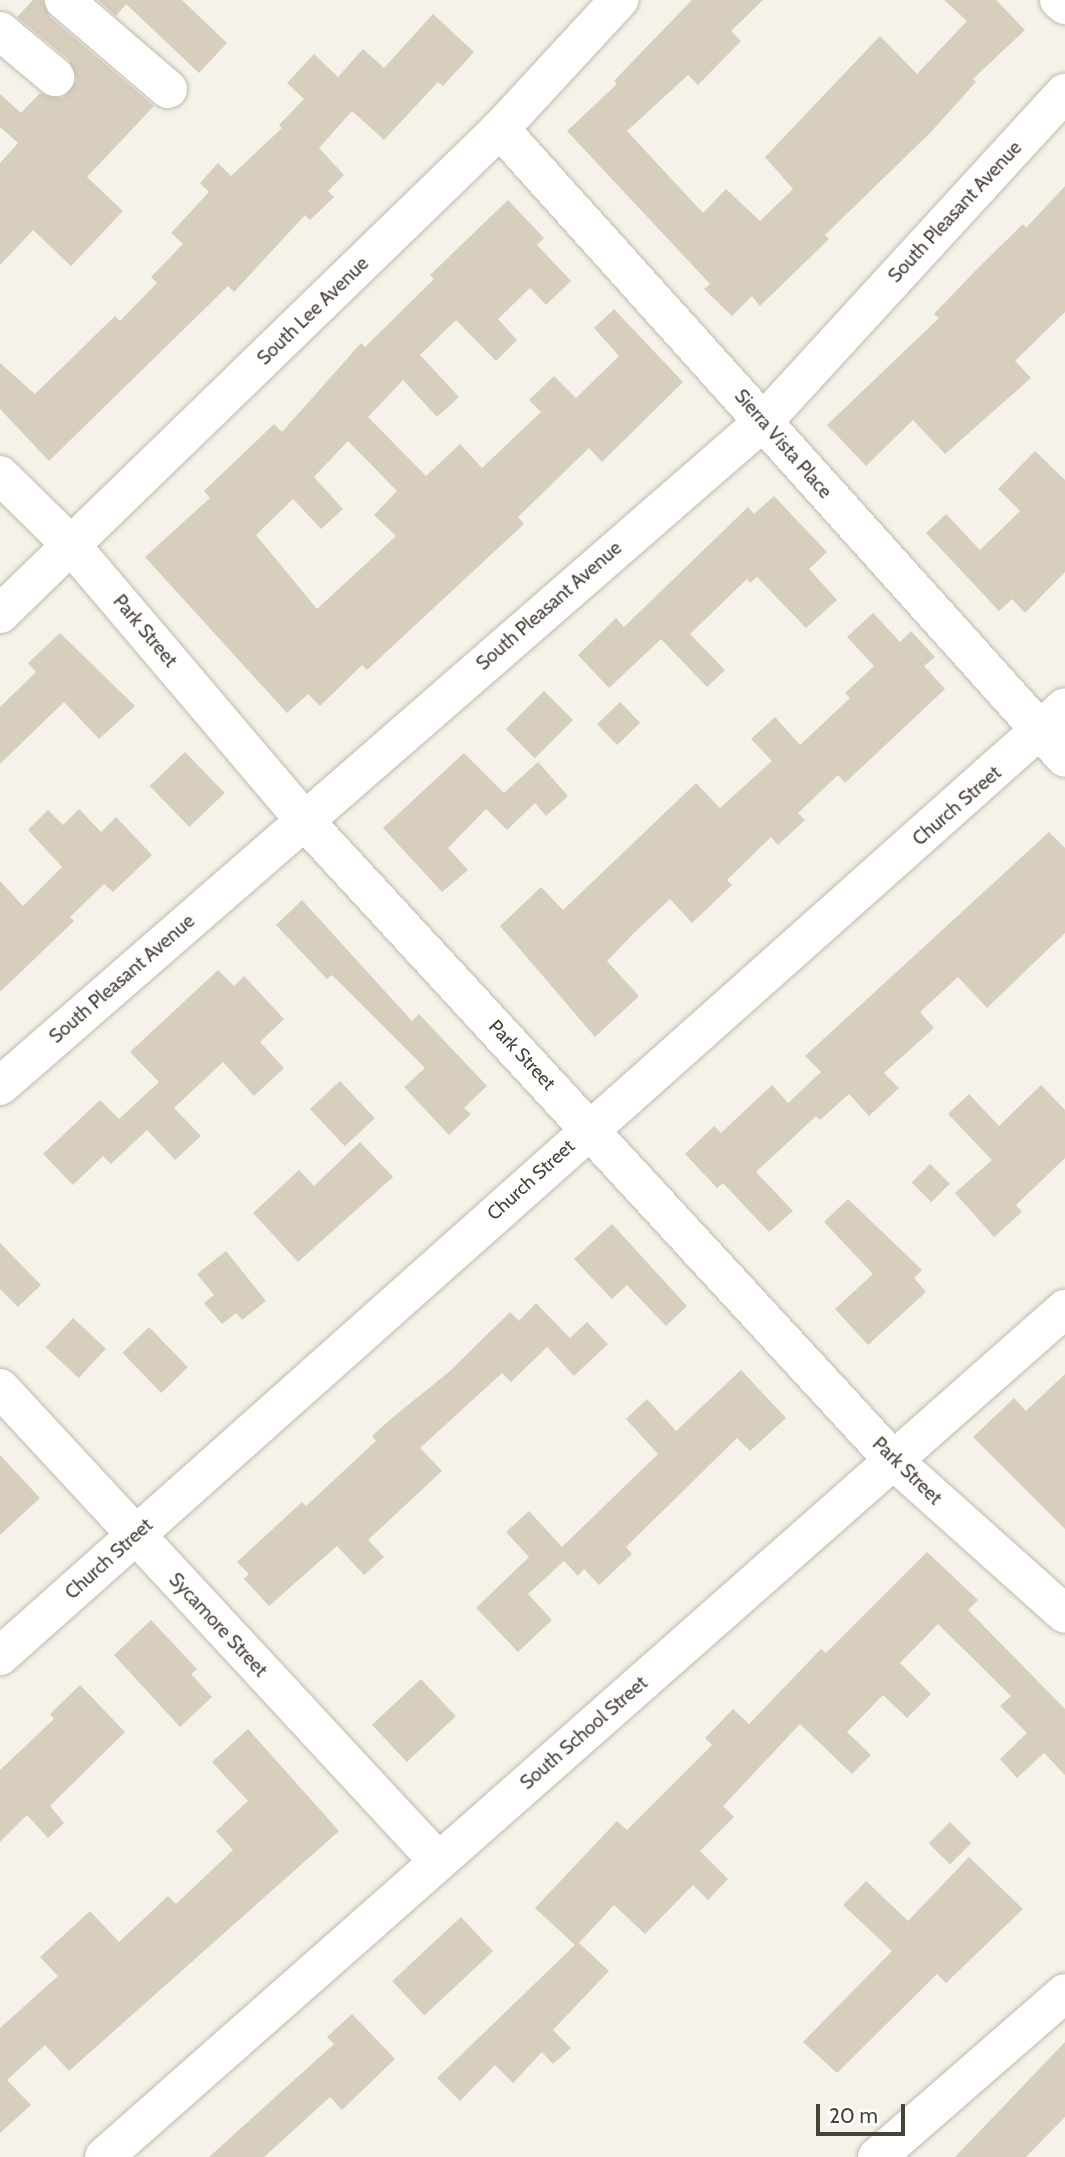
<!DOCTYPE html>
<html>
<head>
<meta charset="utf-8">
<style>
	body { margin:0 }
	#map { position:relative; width:1065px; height:2157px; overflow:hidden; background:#f5f2e9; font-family:Cabin,sans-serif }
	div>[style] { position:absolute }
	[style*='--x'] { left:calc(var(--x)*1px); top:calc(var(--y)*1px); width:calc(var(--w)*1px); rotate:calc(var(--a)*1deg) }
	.building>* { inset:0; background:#d7cebe; transform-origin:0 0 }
	.roads { filter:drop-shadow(0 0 2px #c1baab) drop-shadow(0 0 2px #c1baab) }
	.minor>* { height:38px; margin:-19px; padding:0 19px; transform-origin:19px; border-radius:19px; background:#fff }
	span { translate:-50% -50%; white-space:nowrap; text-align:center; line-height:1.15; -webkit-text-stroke:5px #fff; paint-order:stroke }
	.street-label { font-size:19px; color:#494237 }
	.scale { position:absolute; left:816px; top:2104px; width:89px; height:32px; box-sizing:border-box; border:4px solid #494237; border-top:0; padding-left:9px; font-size:21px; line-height:24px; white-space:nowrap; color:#494237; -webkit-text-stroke:5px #fff; paint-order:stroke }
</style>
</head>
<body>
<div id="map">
	<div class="building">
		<div style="clip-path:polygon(33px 0,43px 0,50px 17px,154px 106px,87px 177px,123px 211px,71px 266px,33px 230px,0 265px,0 163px,18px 143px,0 127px,0 94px,21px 113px,40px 93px,62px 98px,77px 80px,69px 60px,17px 17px)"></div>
		<div style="clip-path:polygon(98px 0,182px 0,227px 43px,199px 73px,126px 4px,116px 16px)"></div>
		<div style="clip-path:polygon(692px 0,763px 0,731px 31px,741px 41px,698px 85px,688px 75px,627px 131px,703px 213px,726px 189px,760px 221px,793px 189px,765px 157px,880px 36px,917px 74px,967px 21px,944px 0,996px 0,1025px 30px,973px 79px,976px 82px,930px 133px,825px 235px,829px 239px,760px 306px,752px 296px,732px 316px,704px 289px,710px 284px,567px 131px,617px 84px,614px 81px,633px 61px)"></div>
		<div style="clip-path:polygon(433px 14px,474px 52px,443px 86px,438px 82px,384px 140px,352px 111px,319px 148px,344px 175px,328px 191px,334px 197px,310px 220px,305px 215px,234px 292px,228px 286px,49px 461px,0 409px,0 363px,35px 394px,115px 316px,120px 321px,157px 283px,151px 277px,183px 244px,171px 233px,209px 192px,200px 183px,218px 163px,231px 176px,282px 128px,279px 125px,304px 99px,287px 83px,314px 54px,338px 77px,363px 49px,384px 68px)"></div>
		<div style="clip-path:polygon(1065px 186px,1065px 312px,1015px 361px,1031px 378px,945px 454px,913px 420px,866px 466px,827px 425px,939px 318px,934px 314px,978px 268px,1023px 224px,1026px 228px)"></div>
		<div style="clip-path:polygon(evenodd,508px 200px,544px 238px,537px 245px,571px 281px,546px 305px,530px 288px,498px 319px,517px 340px,496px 361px,456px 320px,420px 355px,459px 397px,437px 417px,403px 380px,368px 417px,426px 476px,460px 444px,482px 468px,541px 412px,529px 400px,554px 376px,576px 398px,619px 356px,594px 328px,614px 309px,683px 382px,602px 462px,589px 448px,518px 517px,524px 524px,367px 670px,362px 665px,320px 706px,308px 694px,287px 713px,145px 557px,210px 498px,204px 491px,274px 424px,282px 432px,361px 343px,365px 347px,434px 279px,430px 275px,508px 200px,348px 441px,397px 491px,374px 515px,396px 536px,317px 609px,256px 535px,293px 499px,321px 529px,343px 509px,314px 477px,348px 441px)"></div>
		<div style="clip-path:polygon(1035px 451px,1065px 480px,1065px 572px,1025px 613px,1012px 599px,999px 611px,926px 533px,946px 514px,980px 550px,1020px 511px,998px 489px)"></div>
		<div style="clip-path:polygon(774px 496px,827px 552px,809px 569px,837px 600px,806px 628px,757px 577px,750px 583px,747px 579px,690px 634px,725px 670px,707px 687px,661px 639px,609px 688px,578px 655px,616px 618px,624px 627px,748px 507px,754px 514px)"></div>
		<div style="clip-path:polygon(873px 613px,900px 642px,911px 631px,935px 657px,924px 666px,945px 689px,845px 783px,838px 775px,798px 813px,805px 820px,778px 845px,771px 837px,727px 880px,732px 885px,692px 923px,670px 899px,636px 931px,607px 961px,639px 996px,595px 1037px,500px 926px,541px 887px,563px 910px,696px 783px,720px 808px,772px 761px,751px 739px,775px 717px,800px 745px,850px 698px,845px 693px,874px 666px,847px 637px)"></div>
		<div style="clip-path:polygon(60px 633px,135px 706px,99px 739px,64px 702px,0 764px,0 707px,36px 672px,28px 663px)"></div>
		<div style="left:544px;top:691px;width:41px;height:54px;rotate:45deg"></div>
		<div style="left:620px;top:702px;width:29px;height:32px;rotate:46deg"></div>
		<div style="left:185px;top:752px;width:57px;height:49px;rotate:46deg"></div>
		<div style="clip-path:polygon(464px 753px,504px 793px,538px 762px,568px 796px,546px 816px,535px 803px,507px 830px,486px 809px,448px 848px,468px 870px,442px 892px,383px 828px)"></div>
		<div style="clip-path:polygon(79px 809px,101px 832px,116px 817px,152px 855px,113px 892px,104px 884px,70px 917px,74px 921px,0 992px,0 881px,23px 906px,62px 867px,28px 830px,48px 810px,63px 825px)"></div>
		<div style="clip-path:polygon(1049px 832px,1065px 848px,1065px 933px,987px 1008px,958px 977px,920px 1012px,934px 1028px,884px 1073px,899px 1088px,869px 1116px,849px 1094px,820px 1120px,816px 1116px,756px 1172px,793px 1211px,769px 1232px,723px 1183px,717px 1188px,685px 1154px,714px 1126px,721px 1133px,772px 1085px,788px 1103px,821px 1072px,805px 1056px)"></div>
		<div style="clip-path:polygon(302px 900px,412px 1021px,419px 1014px,487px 1086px,464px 1108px,471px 1114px,449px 1135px,404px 1087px,425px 1068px,332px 975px,327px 979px,276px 925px)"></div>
		<div style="clip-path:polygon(218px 970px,234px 986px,244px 976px,284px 1019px,260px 1042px,284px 1068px,254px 1096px,223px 1062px,174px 1108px,201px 1136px,175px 1160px,147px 1130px,111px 1164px,103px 1156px,73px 1185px,43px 1154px,100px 1100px,119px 1119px,159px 1082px,130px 1052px)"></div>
		<div style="left:340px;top:1081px;width:51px;height:41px;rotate:47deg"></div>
		<div style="clip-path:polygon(1041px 1085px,1065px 1110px,1065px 1158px,1016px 1205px,1022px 1212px,994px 1237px,955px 1193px,992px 1160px,948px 1114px,969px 1094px,999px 1126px)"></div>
		<div style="clip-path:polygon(360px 1142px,393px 1177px,298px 1262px,253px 1213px,299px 1170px,314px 1186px)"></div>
		<div style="left:930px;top:1164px;width:28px;height:26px;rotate:45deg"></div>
		<div style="clip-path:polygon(848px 1199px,922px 1270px,914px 1278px,926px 1292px,868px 1345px,835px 1309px,873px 1274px,824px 1222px)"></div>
		<div style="clip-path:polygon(612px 1224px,687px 1306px,666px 1326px,627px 1285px,612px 1299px,574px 1259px)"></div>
		<div style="clip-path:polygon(0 1243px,41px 1285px,18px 1307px,0 1289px)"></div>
		<div style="clip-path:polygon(226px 1251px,266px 1301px,242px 1320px,236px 1313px,222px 1324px,204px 1303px,214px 1295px,197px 1274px)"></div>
		<div style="clip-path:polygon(536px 1303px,570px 1338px,587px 1322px,608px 1344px,574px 1376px,547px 1347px,511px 1382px,502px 1373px,420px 1448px,442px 1471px,368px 1540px,384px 1557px,364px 1575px,337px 1546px,269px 1606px,244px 1579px,249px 1574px,237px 1562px,302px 1502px,306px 1506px,376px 1441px,372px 1436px,392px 1418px,450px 1371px,510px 1312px,519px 1321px)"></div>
		<div style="left:73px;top:1318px;width:45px;height:40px;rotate:43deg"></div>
		<div style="left:149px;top:1327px;width:56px;height:37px;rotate:46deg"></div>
		<div style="clip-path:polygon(741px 1370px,786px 1418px,750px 1451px,737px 1438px,626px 1547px,632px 1554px,599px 1585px,584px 1569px,578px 1576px,564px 1561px,528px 1594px,552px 1620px,518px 1652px,476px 1608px,529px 1557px,506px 1532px,529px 1511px,562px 1547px,658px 1454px,626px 1419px,647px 1399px,676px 1431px)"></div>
		<div style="clip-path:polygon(1065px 1374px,1065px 1529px,973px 1437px,1014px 1398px,1026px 1411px)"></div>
		<div style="clip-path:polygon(0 1455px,40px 1498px,0 1535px)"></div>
		<div style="clip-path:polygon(927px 1552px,978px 1600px,968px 1610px,1065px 1709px,1065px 1775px,1044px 1753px,1017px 1778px,1000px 1759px,1027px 1733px,1000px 1706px,1011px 1696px,938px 1624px,900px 1663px,931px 1694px,907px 1718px,883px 1695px,847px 1732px,871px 1755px,852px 1774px,800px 1724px,723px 1806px,734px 1817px,700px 1851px,728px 1879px,708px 1900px,693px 1885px,645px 1934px,614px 1905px,579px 1943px,609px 1971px,553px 2030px,571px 2048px,553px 2064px,542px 2052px,513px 2083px,495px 2065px,460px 2101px,437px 2078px,575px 1945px,535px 1908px,617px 1821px,627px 1830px,712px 1745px,705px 1738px,733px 1709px,749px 1724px,821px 1649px,826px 1653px)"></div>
		<div style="clip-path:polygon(151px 1620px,197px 1669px,191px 1674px,212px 1697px,180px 1727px,114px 1655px)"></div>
		<div style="left:421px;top:1679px;width:51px;height:67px;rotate:47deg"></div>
		<div style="clip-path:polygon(80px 1685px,125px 1732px,50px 1806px,64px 1823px,48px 1838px,27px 1815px,0 1842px,0 1770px,54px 1719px,50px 1714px)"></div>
		<div style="clip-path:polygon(248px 1729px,339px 1831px,69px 2071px,45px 2045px,7px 2080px,31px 2105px,0 2133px,0 2028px,58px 1976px,40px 1957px,90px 1911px,119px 1942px,168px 1896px,176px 1904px,233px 1850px,216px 1831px,248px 1801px,212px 1762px)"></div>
		<div style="left:950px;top:1822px;width:30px;height:30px;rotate:45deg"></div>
		<div style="clip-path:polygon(969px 1857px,1023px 1909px,946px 1983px,937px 1974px,837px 2073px,803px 2042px,892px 1951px,843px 1905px,866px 1881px,908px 1921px)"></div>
		<div style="left:461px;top:1917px;width:47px;height:94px;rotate:47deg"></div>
		<div style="clip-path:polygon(352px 2014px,395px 2059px,342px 2110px,330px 2097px,264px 2157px,209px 2157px,334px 2044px,327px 2037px)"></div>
		<div style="clip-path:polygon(1065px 2042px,1065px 2117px,1026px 2157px,955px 2157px)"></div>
	</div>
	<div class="roads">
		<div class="minor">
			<div style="--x:64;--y:0;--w:137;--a:40.6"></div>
			<div style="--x:1059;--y:0;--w:8;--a:40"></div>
			<div style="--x:0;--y:31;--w:72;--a:39.9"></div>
			<div style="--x:500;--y:129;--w:845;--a:48.07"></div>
			<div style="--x:0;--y:475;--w:100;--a:44.6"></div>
			<div style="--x:71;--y:545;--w:359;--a:49.7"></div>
			<div style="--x:303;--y:819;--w:873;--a:47.37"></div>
			<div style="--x:894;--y:1461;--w:229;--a:41.8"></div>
			<div style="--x:0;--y:614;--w:697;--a:-44.13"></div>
			<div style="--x:500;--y:129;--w:176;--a:-47.3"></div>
			<div style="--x:0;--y:1086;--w:1013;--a:-41.04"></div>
			<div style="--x:764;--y:421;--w:445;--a:-47.5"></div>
			<div style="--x:0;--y:1388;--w:645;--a:47.2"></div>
			<div style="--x:0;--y:1656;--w:1426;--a:-41.7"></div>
			<div style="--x:104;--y:2157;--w:1282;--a:-41.43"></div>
			<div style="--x:877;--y:2157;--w:249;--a:-41.1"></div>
		</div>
	</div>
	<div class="street-label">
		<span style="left:955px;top:212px;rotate:-47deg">South Pleasant Avenue</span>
		<span style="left:313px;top:311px;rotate:-44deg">South Lee Avenue</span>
		<span style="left:783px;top:444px;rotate:49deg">Sierra Vista Place</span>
		<span style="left:549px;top:606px;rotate:-41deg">South Pleasant Avenue</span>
		<span style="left:145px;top:631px;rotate:50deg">Park Street</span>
		<span style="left:957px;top:806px;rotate:-41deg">Church Street</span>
		<span style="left:122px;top:979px;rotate:-41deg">South Pleasant Avenue</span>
		<span style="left:522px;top:1055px;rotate:47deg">Park Street</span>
		<span style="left:531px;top:1180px;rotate:-42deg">Church Street</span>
		<span style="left:907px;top:1471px;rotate:44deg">Park Street</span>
		<span style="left:109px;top:1559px;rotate:-42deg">Church Street</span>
		<span style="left:218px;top:1625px;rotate:47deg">Sycamore Street</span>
		<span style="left:584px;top:1733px;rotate:-41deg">South School Street</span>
	</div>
	<div class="scale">20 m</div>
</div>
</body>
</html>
